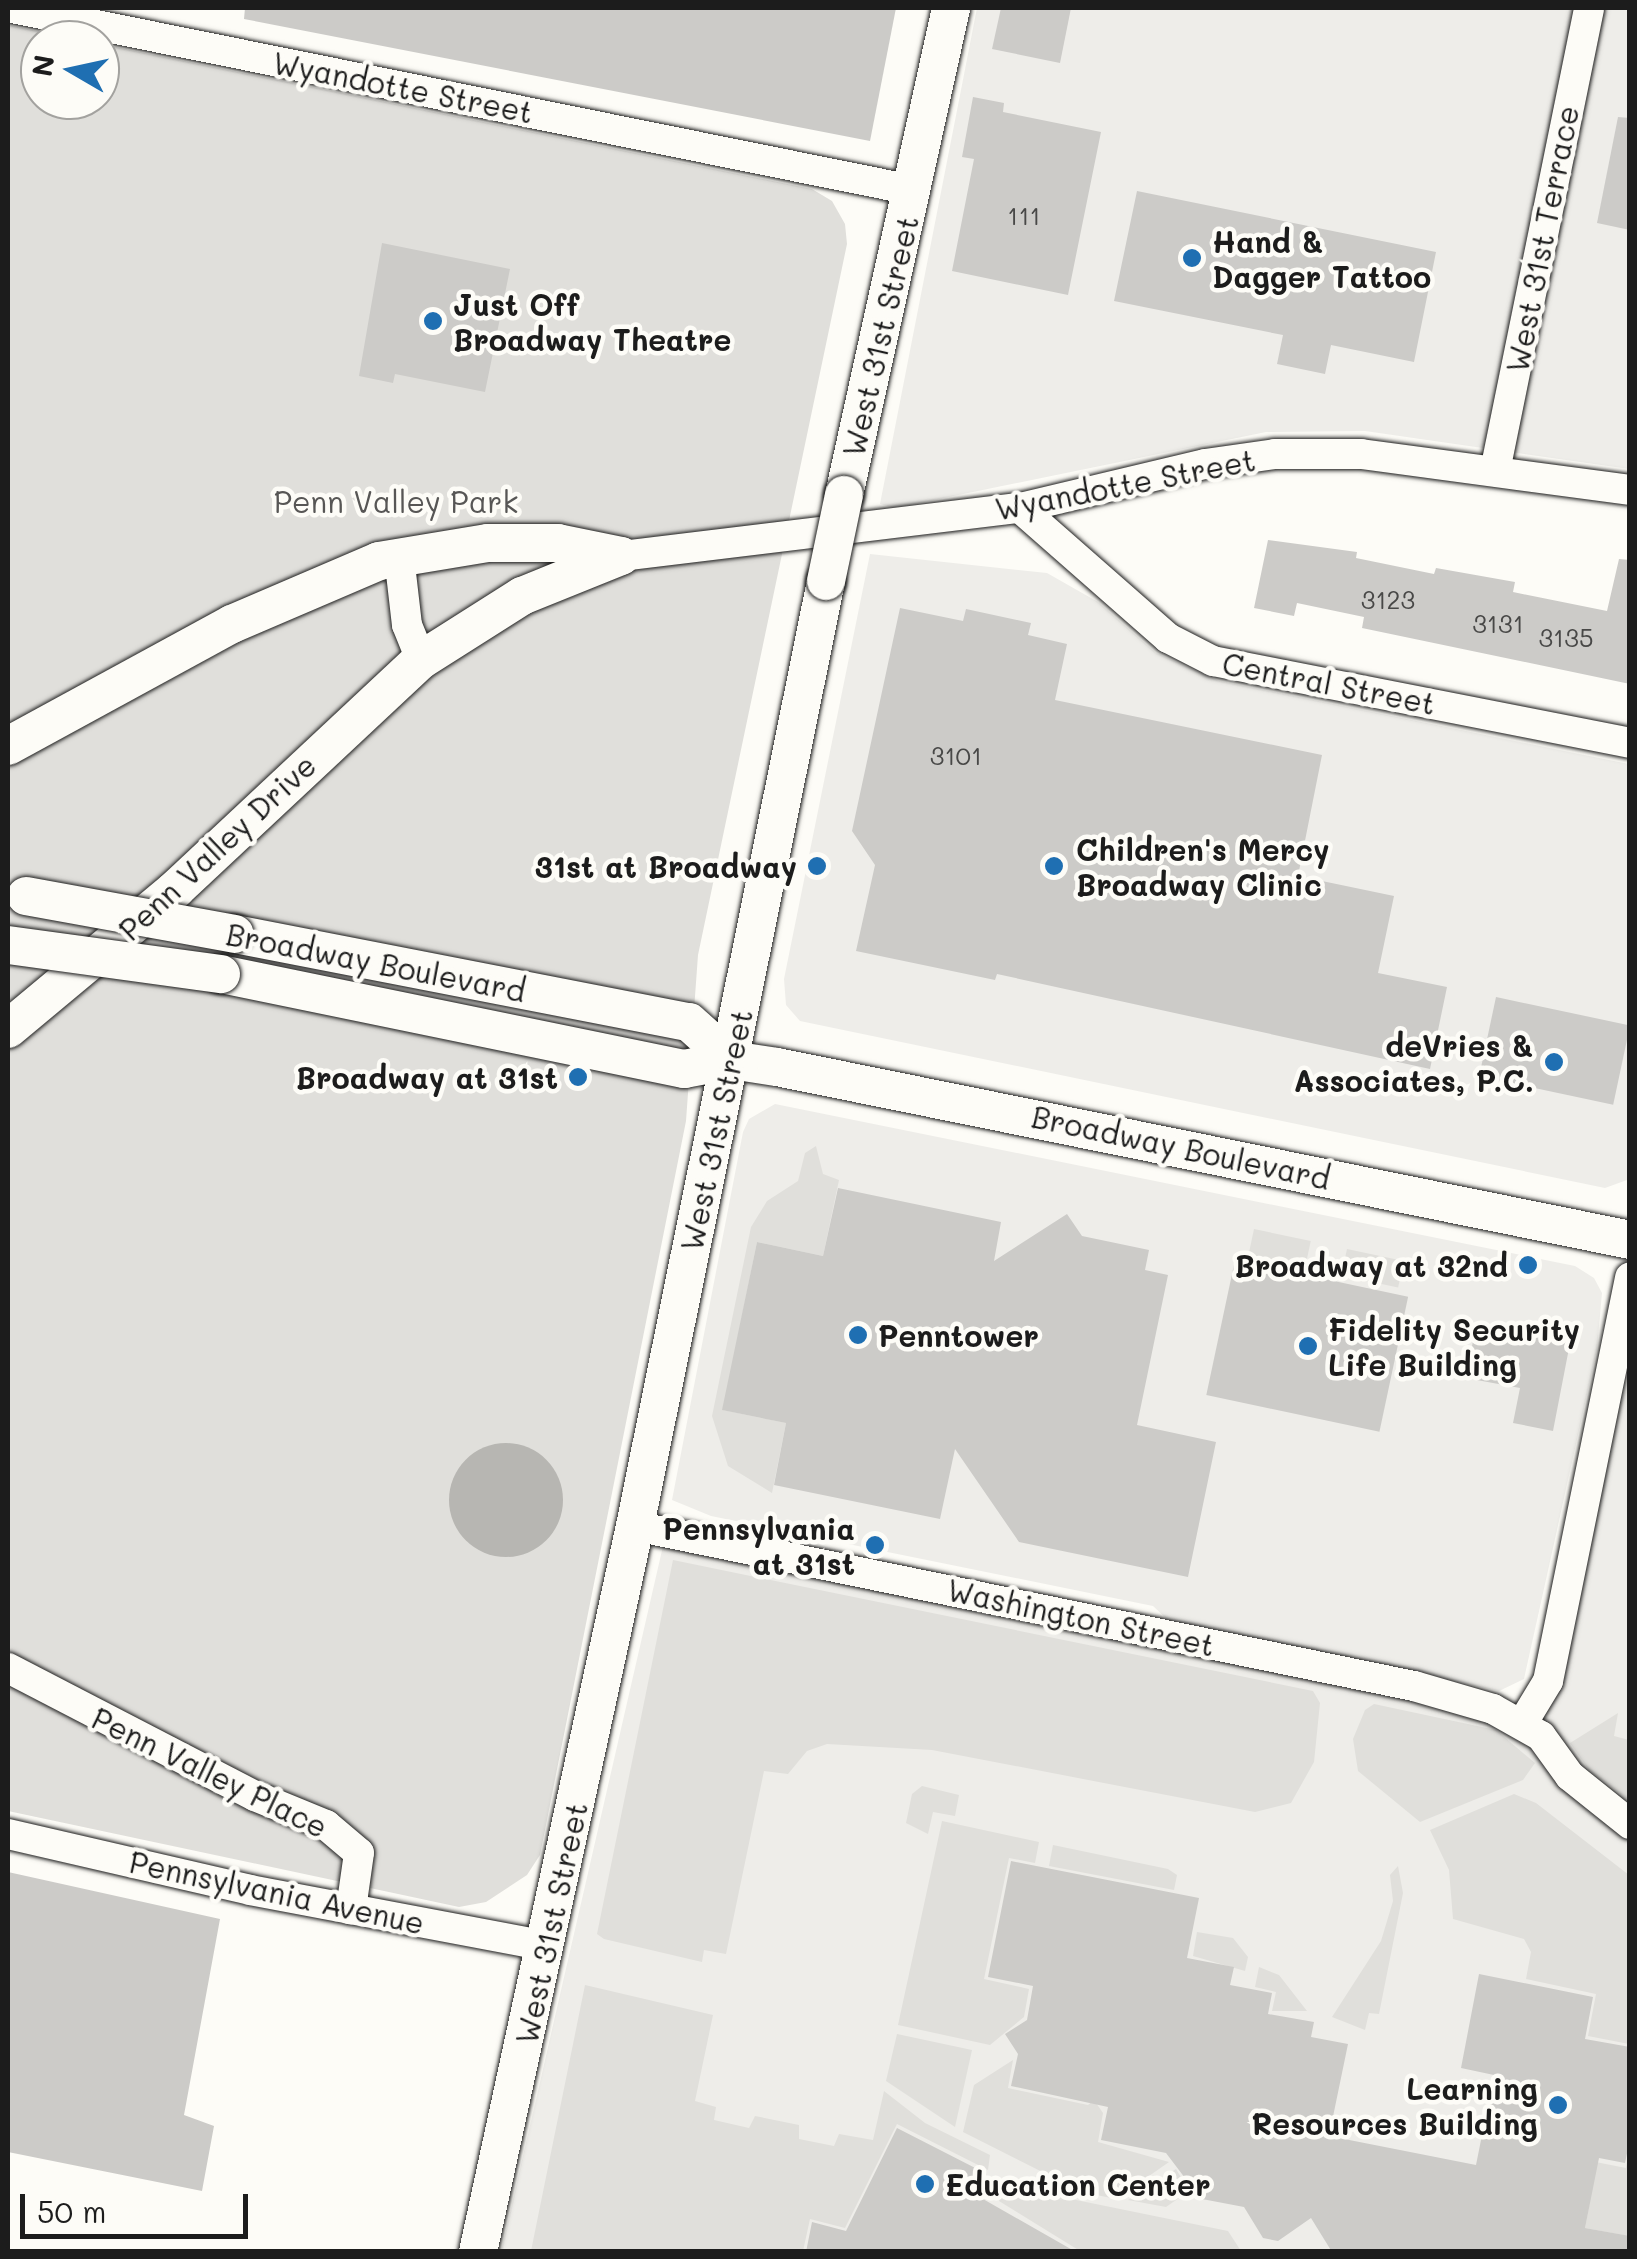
<!DOCTYPE html>
<html>
<head>
<meta charset="utf-8">
<style>
	body { margin:0 }
	#map { position:relative; width:1637px; height:2259px; overflow:hidden; background:#fdfcf7; font-family:Mali,sans-serif }
	div>[style] { position:absolute }
	[style*='--x'] { left:calc(var(--x)*1px); top:calc(var(--y)*1px); width:calc(var(--w)*1px); rotate:calc(var(--a)*1deg) }
	.built>* { inset:0; background:#eeede9 }
	.green>* { inset:0; background:#e0dfdb; transform-origin:0 0 }
	.water>* { inset:0; background:#b7b6b2 }
	.round { border-radius:50% }
	.building>* { inset:0; background:#cccbc8; transform-origin:0 0 }
	.roads { filter:drop-shadow(0 0 2px #1c1c1c) drop-shadow(0 0 2px #1c1c1c) }
	.minor>* { height:30px; margin:-15px; padding:0 15px; transform-origin:15px; border-radius:15px; background:#fdfcf7 }
	.major>* { height:38px; margin:-19px; padding:0 19px; transform-origin:19px; border-radius:19px; background:#fdfcf7 }
	.bridges { filter:drop-shadow(0 0 2px #1c1c1c) drop-shadow(0 0 2px #1c1c1c) }
	.major-bridge>* { height:38px; margin:-19px; padding:0 19px; transform-origin:19px; border-radius:19px; background:#fdfcf7 }
	.dots>* { width:28px; height:28px; translate:-50% -50%; box-sizing:border-box; border:5px solid #fdfcf7; border-radius:50% }
	span { translate:-50% -50%; white-space:nowrap; text-align:center; line-height:1.15; -webkit-text-stroke:9px #fdfcf7; paint-order:stroke }
	.number-label { font-size:25px; color:#484847 }
	.number-label span { -webkit-text-stroke-width:0 }
	.street-label { font-size:30px; color:#1c1c1c }
	.poi-label { font-size:30px; color:#1c1c1c; font-weight:700 }
	.left { translate:0 -50%; text-align:left }
	.right { translate:-100% -50%; text-align:right }
	.park-label { font-size:30px; color:#575655 }
	.frame { position:absolute; inset:0; border:10px solid #1c1c1c; pointer-events:none }
	.north { position:absolute; left:20px; top:20px; width:100px; height:100px; box-sizing:border-box; background:#fdfcf7; border:2px solid #a3a29f; border-radius:50%; rotate:279deg; font-size:28px; font-weight:700; line-height:40px; text-align:center; color:#1c1c1c }
	.north::after { content:''; display:block; margin:auto; width:35px; height:45px; background:#1f6fb2; clip-path:polygon(50% 0,100% 100%,50% 72%,0 100%) }
	.scale { position:absolute; left:20px; top:2194px; width:228px; height:45px; box-sizing:border-box; border:5px solid #1c1c1c; border-top:0; padding-left:12px; font-size:30px; line-height:35px; white-space:nowrap; color:#1c1c1c; -webkit-text-stroke:8px #fdfcf7; paint-order:stroke }
</style>
</head>
<body>
<div id="map">
	<div class="built">
		<div style="clip-path:polygon(977px 8px,1629px 8px,1629px 469px,1365px 431px,1266px 432px,895px 508px,880px 504px)"></div>
		<div style="clip-path:polygon(870px 554px,1047px 573px,1098px 602px,1156px 653px,1219px 681px,1629px 764px,1627px 1180px,1605px 1188px,800px 1021px,786px 1005px,784px 979px)"></div>
		<div style="clip-path:polygon(775px 1104px,1575px 1266px,1594px 1278px,1602px 1293px,1597px 1349px,1524px 1679px,1499px 1691px,1169px 1621px,1153px 1606px,711px 1516px,672px 1500px,743px 1132px,749px 1119px)"></div>
		<div style="clip-path:polygon(1629px 1350px,1629px 2251px,501px 2252px,663px 1546px,1417px 1699px,1492px 1721px,1521px 1741px)"></div>
	</div>
	<div class="green">
		<div style="clip-path:polygon(8px 25px,80px 40px,40px 40px,40px 100px,100px 100px,100px 44px,812px 189px,832px 201px,845px 224px,847px 244px,698px 955px,686px 1121px,540px 1855px,527px 1875px,486px 1902px,459px 1907px,8px 1811px)"></div>
		<div style="clip-path:polygon(816px 1146px,823px 1174px,839px 1180px,823px 1256px,757px 1242px,723px 1410px,786px 1423px,772px 1493px,728px 1466px,712px 1416px,751px 1227px,767px 1201px,798px 1181px,805px 1153px)"></div>
		<div style="left:1254px;top:1229px;width:58px;height:28px;rotate:12deg"></div>
		<div style="left:1347px;top:1249px;width:58px;height:27px;rotate:12deg"></div>
		<div style="clip-path:polygon(673px 1560px,1313px 1691px,1320px 1703px,1314px 1762px,1291px 1803px,1255px 1812px,932px 1750px,827px 1744px,807px 1751px,788px 1774px,764px 1771px,726px 1954px,704px 1950px,702px 1962px,604px 1939px,597px 1934px)"></div>
		<div style="clip-path:polygon(1374px 1704px,1496px 1730px,1535px 1763px,1523px 1780px,1420px 1822px,1358px 1771px,1353px 1739px,1365px 1710px)"></div>
		<div style="clip-path:polygon(1618px 1713px,1614px 1736px,1629px 1740px,1629px 1800px,1589px 1770px,1570px 1743px)"></div>
		<div style="clip-path:polygon(922px 1786px,959px 1795px,955px 1816px,933px 1812px,928px 1834px,906px 1823px,912px 1794px)"></div>
		<div style="clip-path:polygon(1514px 1794px,1536px 1803px,1629px 1875px,1629px 2044px,1588px 2036px,1596px 1994px,1526px 1979px,1531px 1952px,1524px 1939px,1453px 1919px,1449px 1870px,1430px 1830px)"></div>
		<div style="clip-path:polygon(942px 1821px,1039px 1842px,1035px 1863px,1009px 1858px,984px 1979px,1029px 1989px,1024px 2017px,990px 2045px,898px 2025px)"></div>
		<div style="clip-path:polygon(1053px 1845px,1168px 1869px,1177px 1875px,1174px 1890px,1049px 1866px)"></div>
		<div style="clip-path:polygon(1398px 1866px,1403px 1893px,1379px 2014px,1369px 2013px,1365px 2030px,1332px 2017px,1381px 1941px,1393px 1901px,1390px 1875px)"></div>
		<div style="clip-path:polygon(1197px 1932px,1233px 1938px,1248px 1957px,1245px 1971px,1193px 1956px)"></div>
		<div style="clip-path:polygon(1259px 1967px,1279px 1975px,1307px 2011px,1272px 2011px,1276px 1992px,1255px 1987px)"></div>
		<div style="clip-path:polygon(585px 1985px,713px 2015px,695px 2101px,716px 2107px,714px 2120px,749px 2128px,755px 2116px,799px 2125px,799px 2139px,834px 2146px,839px 2134px,873px 2140px,884px 2091px,925px 2123px,990px 2155px,988px 2170px,897px 2124px,845px 2228px,810px 2219px,803px 2251px,531px 2251px)"></div>
		<div style="clip-path:polygon(897px 2034px,972px 2050px,955px 2127px,886px 2081px)"></div>
		<div style="clip-path:polygon(1013px 2060px,1008px 2088px,1088px 2105px,1094px 2100px,1103px 2113px,1098px 2142px,1169px 2162px,1116px 2199px,1082px 2192px,963px 2132px,974px 2085px)"></div>
		<div style="clip-path:polygon(1629px 2151px,1629px 2236px,1585px 2228px,1590px 2201px,1560px 2155px,1626px 2168px)"></div>
		<div style="clip-path:polygon(1176px 2169px,1182px 2179px,1179px 2198px,1166px 2207px,1128px 2200px)"></div>
		<div style="clip-path:polygon(1007px 2186px,1228px 2231px,1241px 2251px,1080px 2251px,999px 2201px)"></div>
	</div>
	<div class="water">
		<div class="round" style="left:449px;top:1443px;width:114px;height:114px"></div>
	</div>
	<div class="building">
		<div style="clip-path:polygon(245px 8px,896px 8px,870px 141px,244px 19px)"></div>
		<div style="clip-path:polygon(1001px 8px,1071px 8px,1060px 63px,992px 49px)"></div>
		<div style="clip-path:polygon(973px 97px,1004px 103px,1003px 112px,1101px 132px,1068px 295px,952px 271px,974px 159px,962px 157px)"></div>
		<div style="clip-path:polygon(1618px 117px,1630px 118px,1630px 230px,1597px 223px)"></div>
		<div style="clip-path:polygon(1137px 191px,1436px 252px,1414px 362px,1331px 345px,1325px 374px,1277px 364px,1283px 335px,1114px 301px)"></div>
		<div style="clip-path:polygon(382px 243px,510px 269px,485px 392px,395px 374px,393px 383px,359px 376px)"></div>
		<div style="clip-path:polygon(1268px 540px,1357px 552px,1356px 558px,1434px 574px,1436px 568px,1515px 582px,1513px 592px,1607px 611px,1619px 559px,1630px 560px,1630px 684px,1362px 628px,1364px 617px,1297px 603px,1294px 616px,1254px 608px)"></div>
		<div style="clip-path:polygon(900px 608px,963px 621px,966px 609px,1031px 623px,1028px 635px,1067px 644px,1055px 700px,1322px 755px,1298px 876px,1394px 896px,1378px 973px,1447px 987px,1430px 1069px,997px 974px,995px 980px,856px 951px,875px 865px,852px 831px)"></div>
		<div style="left:1496px;top:997px;width:137px;height:81px;rotate:12deg"></div>
		<div style="clip-path:polygon(838px 1188px,1001px 1222px,994px 1261px,1067px 1214px,1082px 1236px,1149px 1250px,1145px 1270px,1168px 1275px,1137px 1425px,1216px 1442px,1188px 1577px,1019px 1542px,955px 1449px,940px 1519px,774px 1485px,786px 1423px,722px 1410px,757px 1242px,823px 1256px)"></div>
		<div style="left:1235px;top:1260px;width:177px;height:138px;rotate:12deg"></div>
		<div style="clip-path:polygon(1476px 1325px,1570px 1343px,1553px 1431px,1513px 1423px,1520px 1388px,1466px 1378px)"></div>
		<div style="clip-path:polygon(1011px 1861px,1199px 1898px,1187px 1958px,1234px 1967px,1230px 1985px,1272px 1993px,1268px 2014px,1314px 2022px,1311px 2037px,1348px 2044px,1329px 2136px,1476px 2165px,1494px 2075px,1461px 2068px,1479px 1974px,1593px 1997px,1585px 2039px,1630px 2047px,1630px 2139px,1625px 2163px,1599px 2158px,1585px 2228px,1630px 2236px,1630px 2252px,1332px 2252px,1311px 2218px,1278px 2241px,1263px 2238px,1244px 2207px,1181px 2195px,1185px 2178px,1166px 2153px,1101px 2140px,1108px 2107px,1011px 2086px,1018px 2054px,1005px 2034px,1027px 2020px,1033px 1986px,988px 1977px)"></div>
		<div style="clip-path:polygon(8px 1872px,220px 1919px,184px 2115px,214px 2126px,202px 2191px,8px 2152px)"></div>
		<div style="clip-path:polygon(897px 2128px,985px 2173px,976px 2195px,1076px 2252px,806px 2252px,812px 2222px,846px 2231px)"></div>
	</div>
	<div class="roads">
		<div class="minor">
			<div style="--x:12;--y:8;--w:918;--a:11.43"></div>
			<div style="--x:1495;--y:471;--w:472;--a:-78.5"></div>
			<div style="--x:1020;--y:508;--w:197;--a:41.3"></div>
			<div style="--x:1168;--y:638;--w:51;--a:27.1"></div>
			<div style="--x:1213;--y:661;--w:425;--a:11.1"></div>
			<div style="--x:399;--y:556;--w:69;--a:83.4"></div>
			<div style="--x:407;--y:625;--w:38;--a:68"></div>
			<div style="--x:621;--y:556;--w:402;--a:-6.9"></div>
			<div style="--x:1020;--y:508;--w:190;--a:-13.4"></div>
			<div style="--x:1205;--y:464;--w:71;--a:-8.1"></div>
			<div style="--x:1275;--y:454;--w:86;--a:0"></div>
			<div style="--x:1361;--y:454;--w:271;--a:7.6"></div>
			<div style="--x:635;--y:1526;--w:795;--a:11.61"></div>
			<div style="--x:1414;--y:1686;--w:82;--a:16.2"></div>
			<div style="--x:1493;--y:1709;--w:55;--a:29.4"></div>
			<div style="--x:1541;--y:1736;--w:49;--a:54.1"></div>
			<div style="--x:1570;--y:1776;--w:77;--a:38.7"></div>
			<div style="--x:8;--y:1668;--w:278;--a:27.4"></div>
			<div style="--x:255;--y:1796;--w:77;--a:22.2"></div>
			<div style="--x:326;--y:1825;--w:43;--a:40.3"></div>
			<div style="--x:359;--y:1853;--w:57;--a:98.1"></div>
			<div style="--x:1522;--y:1724;--w:50;--a:-58.8"></div>
			<div style="--x:1548;--y:1681;--w:412;--a:-78.5"></div>
			<div style="--x:8;--y:1834;--w:248;--a:13"></div>
			<div style="--x:250;--y:1890;--w:302;--a:10.7"></div>
		</div>
		<div class="major">
			<div style="--x:844;--y:495;--w:499;--a:-77.6"></div>
			<div style="--x:8;--y:746;--w:255;--a:-28.6"></div>
			<div style="--x:232;--y:624;--w:160;--a:-23.2"></div>
			<div style="--x:379;--y:561;--w:110;--a:-9.4"></div>
			<div style="--x:488;--y:543;--w:70;--a:0"></div>
			<div style="--x:558;--y:543;--w:64;--a:11.7"></div>
			<div style="--x:235;--y:934;--w:462;--a:11"></div>
			<div style="--x:689;--y:1022;--w:57;--a:42.1"></div>
			<div style="--x:221;--y:974;--w:473;--a:11.6"></div>
			<div style="--x:684;--y:1069;--w:48;--a:-10.8"></div>
			<div style="--x:731;--y:1060;--w:47;--a:8.7"></div>
			<div style="--x:777;--y:1067;--w:870;--a:11.46"></div>
			<div style="--x:8;--y:1029;--w:219;--a:-39.8"></div>
			<div style="--x:176;--y:889;--w:335;--a:-43.1"></div>
			<div style="--x:421;--y:660;--w:120;--a:-32.4"></div>
			<div style="--x:522;--y:596;--w:107;--a:-22"></div>
			<div style="--x:478;--y:2252;--w:743;--a:-77.8"></div>
			<div style="--x:635;--y:1526;--w:964;--a:-78.57"></div>
		</div>
	</div>
	<div class="bridges">
		<div class="major-bridge">
			<div style="--x:826;--y:581;--w:88;--a:-78.2"></div>
			<div style="--x:26;--y:896;--w:212;--a:10.3"></div>
			<div style="--x:8;--y:945;--w:215;--a:7.8"></div>
		</div>
	</div>
	<div class="dots">
		<div style="left:1192px;top:258px;background:#1f6fb2"></div>
		<div style="left:433px;top:321px;background:#1f6fb2"></div>
		<div style="left:817px;top:866px;background:#1f6fb2"></div>
		<div style="left:1054px;top:866px;background:#1f6fb2"></div>
		<div style="left:1554px;top:1062px;background:#1f6fb2"></div>
		<div style="left:578px;top:1077px;background:#1f6fb2"></div>
		<div style="left:1528px;top:1265px;background:#1f6fb2"></div>
		<div style="left:858px;top:1335px;background:#1f6fb2"></div>
		<div style="left:1308px;top:1346px;background:#1f6fb2"></div>
		<div style="left:875px;top:1545px;background:#1f6fb2"></div>
		<div style="left:1558px;top:2105px;background:#1f6fb2"></div>
		<div style="left:925px;top:2184px;background:#1f6fb2"></div>
	</div>
	<div class="number-label">
		<span style="left:1024px;top:215px">111</span>
		<span style="left:1388px;top:599px">3123</span>
		<span style="left:1498px;top:623px">3131</span>
		<span style="left:1566px;top:637px">3135</span>
		<span style="left:956px;top:755px">3101</span>
	</div>
	<div class="street-label">
		<span style="left:403px;top:87px;rotate:11deg">Wyandotte Street</span>
		<span style="left:1542px;top:239px;rotate:-79deg">West 31st Terrace</span>
		<span style="left:880px;top:336px;rotate:-77deg">West 31st Street</span>
		<span style="left:1125px;top:484px;rotate:-11deg">Wyandotte Street</span>
		<span style="left:1329px;top:683px;rotate:11deg">Central Street</span>
		<span style="left:217px;top:847px;rotate:-43deg">Penn Valley Drive</span>
		<span style="left:376px;top:962px;rotate:11deg">Broadway Boulevard</span>
		<span style="left:716px;top:1130px;rotate:-78deg">West 31st Street</span>
		<span style="left:1181px;top:1147px;rotate:12deg">Broadway Boulevard</span>
		<span style="left:1081px;top:1617px;rotate:12deg">Washington Street</span>
		<span style="left:210px;top:1772px;rotate:26deg">Penn Valley Place</span>
		<span style="left:277px;top:1892px;rotate:12deg">Pennsylvania Avenue</span>
		<span style="left:551px;top:1923px;rotate:-78deg">West 31st Street</span>
	</div>
	<div class="poi-label">
		<span class="left" style="left:1212px;top:258px">Hand &amp;<br>Dagger Tattoo</span>
		<span class="left" style="left:453px;top:321px">Just Off<br>Broadway Theatre</span>
		<span class="left" style="left:1076px;top:866px">Children's Mercy<br>Broadway Clinic</span>
		<span class="right" style="left:797px;top:866px">31st at Broadway</span>
		<span class="right" style="left:1534px;top:1062px">deVries &amp;<br>Associates, P.C.</span>
		<span class="right" style="left:558px;top:1077px">Broadway at 31st</span>
		<span class="right" style="left:1508px;top:1265px">Broadway at 32nd</span>
		<span class="left" style="left:1328px;top:1346px">Fidelity Security<br>Life Building</span>
		<span class="left" style="left:878px;top:1335px">Penntower</span>
		<span class="right" style="left:855px;top:1545px">Pennsylvania<br>at 31st</span>
		<span class="right" style="left:1538px;top:2105px">Learning<br>Resources Building</span>
		<span class="left" style="left:945px;top:2184px">Education Center</span>
	</div>
	<div class="park-label">
		<span style="left:396px;top:501px">Penn Valley Park</span>
	</div>
	<div class="frame"></div>
	<div class="north">N</div>
	<div class="scale">50 m</div>
</div>
</body>
</html>
